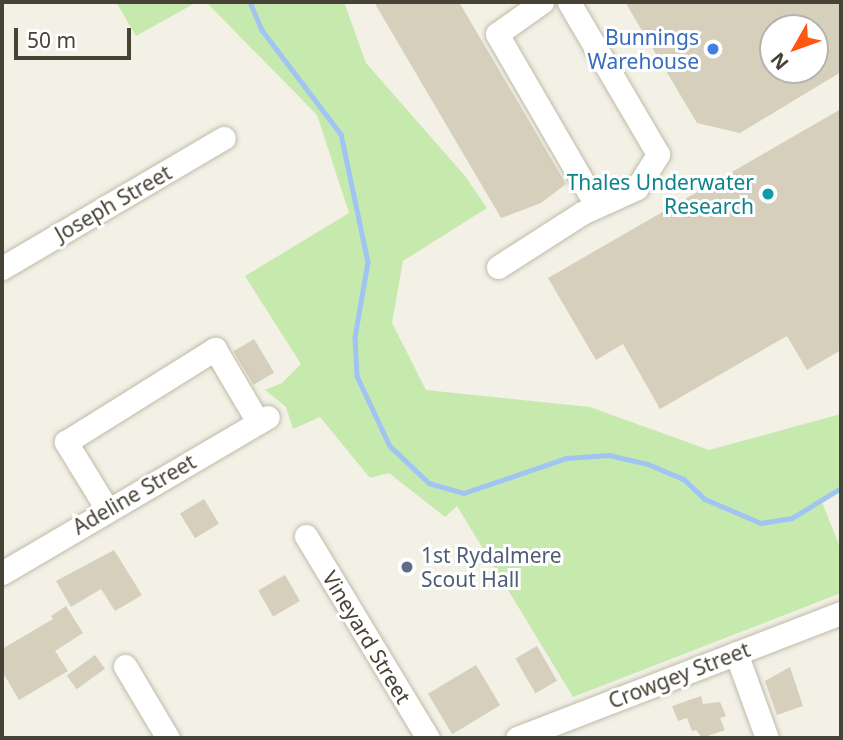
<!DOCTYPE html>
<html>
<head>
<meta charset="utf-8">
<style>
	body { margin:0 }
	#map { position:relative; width:843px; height:740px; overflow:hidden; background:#f3f1e6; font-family:"Noto Sans",sans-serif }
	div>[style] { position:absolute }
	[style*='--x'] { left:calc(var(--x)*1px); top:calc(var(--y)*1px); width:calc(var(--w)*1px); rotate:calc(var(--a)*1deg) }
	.green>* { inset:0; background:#c6e9ae }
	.stream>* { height:4.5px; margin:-2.25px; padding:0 2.25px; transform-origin:2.25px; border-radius:2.25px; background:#a1c5f2 }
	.building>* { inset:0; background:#d5cfbb; transform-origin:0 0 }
	.roads { filter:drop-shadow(0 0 2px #bfbba9) drop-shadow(0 0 2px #bfbba9) }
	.minor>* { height:23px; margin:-11.5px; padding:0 11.5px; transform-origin:11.5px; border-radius:11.5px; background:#fff }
	.dots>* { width:19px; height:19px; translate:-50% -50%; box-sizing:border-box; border:4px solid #fff; border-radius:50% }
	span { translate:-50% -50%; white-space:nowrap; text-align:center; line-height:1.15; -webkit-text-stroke:6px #fff; paint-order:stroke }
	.shop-label { font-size:21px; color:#366cbe }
	.right { translate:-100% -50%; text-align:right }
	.culture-label { font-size:21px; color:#0d838f }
	.street-label { font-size:21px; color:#464235 }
	.service-label { font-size:21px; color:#4e5e75 }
	.left { translate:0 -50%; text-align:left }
	.frame { position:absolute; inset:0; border:4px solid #464235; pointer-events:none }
	.north { position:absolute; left:759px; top:14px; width:70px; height:70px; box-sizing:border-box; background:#fff; border:2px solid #b5b3ae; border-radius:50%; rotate:230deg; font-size:19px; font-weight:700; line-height:28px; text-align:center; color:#464235 }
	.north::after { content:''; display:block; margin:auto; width:24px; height:32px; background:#ff5712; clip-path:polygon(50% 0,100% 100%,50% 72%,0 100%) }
	.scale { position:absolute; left:14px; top:28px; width:117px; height:32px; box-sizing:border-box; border:4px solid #464235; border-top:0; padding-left:9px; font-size:21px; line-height:24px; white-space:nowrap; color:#464235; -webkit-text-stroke:5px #fff; paint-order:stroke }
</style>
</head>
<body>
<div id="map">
	<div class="green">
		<div style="clip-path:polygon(116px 2px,197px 2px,136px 36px)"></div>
		<div style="clip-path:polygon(206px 2px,344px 2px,366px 63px,465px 176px,487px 208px,403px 261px,392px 323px,426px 390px,590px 407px,709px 450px,841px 414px,841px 489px,822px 502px,841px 550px,841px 593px,573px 697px,457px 506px,445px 517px,389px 473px,370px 478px,320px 417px,293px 429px,286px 407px,265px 390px,282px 383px,301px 364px,245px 276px,349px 213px,317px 115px)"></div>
	</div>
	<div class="stream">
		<div style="--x:250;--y:2;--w:30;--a:67"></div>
		<div style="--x:262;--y:30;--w:131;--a:52.8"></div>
		<div style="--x:341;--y:134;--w:131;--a:78.1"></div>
		<div style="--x:368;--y:262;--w:76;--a:99.8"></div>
		<div style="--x:355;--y:337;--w:39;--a:87"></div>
		<div style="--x:357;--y:376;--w:77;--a:64.8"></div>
		<div style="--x:390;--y:446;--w:54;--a:43.5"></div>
		<div style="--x:429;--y:483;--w:36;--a:16"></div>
		<div style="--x:464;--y:493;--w:108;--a:-18.9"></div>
		<div style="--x:566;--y:458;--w:43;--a:-4"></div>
		<div style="--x:609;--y:455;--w:40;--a:13"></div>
		<div style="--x:648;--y:464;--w:39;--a:23"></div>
		<div style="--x:684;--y:479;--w:29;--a:44"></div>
		<div style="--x:705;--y:499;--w:61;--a:23.2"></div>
		<div style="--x:761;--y:523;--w:31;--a:-9"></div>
		<div style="--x:792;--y:518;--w:57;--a:-31.5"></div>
	</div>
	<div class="building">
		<div style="clip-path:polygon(374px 2px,459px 2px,566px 184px,541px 203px,501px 218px)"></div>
		<div style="clip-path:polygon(evenodd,625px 2px,841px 2px,841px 72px,740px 133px,697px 123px,625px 2px,773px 28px,815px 28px,815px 70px,773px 70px,773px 28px)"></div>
		<div style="clip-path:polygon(841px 109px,841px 350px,807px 370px,787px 336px,660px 409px,623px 344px,596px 360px,548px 278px)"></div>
		<div style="left:254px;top:339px;width:39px;height:24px;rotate:59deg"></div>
		<div style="left:204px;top:499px;width:29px;height:28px;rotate:59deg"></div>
		<div style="clip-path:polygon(114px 550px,142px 595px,115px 611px,101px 589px,71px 607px,56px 581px)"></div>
		<div style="left:285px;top:575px;width:30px;height:31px;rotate:60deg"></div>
		<div style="clip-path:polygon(66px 606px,83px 633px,55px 651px,68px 671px,19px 700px,2px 671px,2px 649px,53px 619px,51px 616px)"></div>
		<div style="left:537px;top:646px;width:40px;height:25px;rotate:60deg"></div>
		<div style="left:95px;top:655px;width:17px;height:35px;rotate:54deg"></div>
		<div style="left:476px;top:665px;width:47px;height:56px;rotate:59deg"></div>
		<div style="clip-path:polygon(790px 667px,803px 706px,777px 715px,765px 681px)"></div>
		<div style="clip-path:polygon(701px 696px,703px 704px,720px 702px,726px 716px,720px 718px,725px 730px,702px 738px,696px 730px,692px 731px,687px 718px,678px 721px,672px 706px)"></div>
	</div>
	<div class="roads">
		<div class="minor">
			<div style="--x:542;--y:2;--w:55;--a:144.6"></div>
			<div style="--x:497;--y:34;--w:198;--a:59.9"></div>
			<div style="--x:498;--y:267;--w:100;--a:-32.7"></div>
			<div style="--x:582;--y:213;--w:60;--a:-24.4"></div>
			<div style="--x:637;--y:188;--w:40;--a:-58"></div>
			<div style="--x:658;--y:154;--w:176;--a:-120.4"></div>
			<div style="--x:2;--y:268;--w:257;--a:-30.4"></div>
			<div style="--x:107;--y:509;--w:79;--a:-121.5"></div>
			<div style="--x:66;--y:442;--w:176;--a:-32"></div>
			<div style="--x:215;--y:349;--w:85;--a:59.5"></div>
			<div style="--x:306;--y:536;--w:236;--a:58.9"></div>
			<div style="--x:2;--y:573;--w:308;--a:-30.4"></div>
			<div style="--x:736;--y:653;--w:90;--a:70"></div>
			<div style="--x:125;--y:666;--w:84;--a:59.2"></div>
			<div style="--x:517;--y:738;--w:347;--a:-21.1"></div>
		</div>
	</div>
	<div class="dots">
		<div style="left:713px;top:49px;background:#3f7fe0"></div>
		<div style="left:768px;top:194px;background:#0f9aa8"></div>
		<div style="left:407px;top:567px;background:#5c6f8a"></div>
	</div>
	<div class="shop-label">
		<span class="right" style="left:699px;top:49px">Bunnings<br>Warehouse</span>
	</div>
	<div class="culture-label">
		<span class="right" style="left:754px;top:194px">Thales Underwater<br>Research</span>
	</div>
	<div class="street-label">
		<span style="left:113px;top:203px;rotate:-30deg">Joseph Street</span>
		<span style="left:134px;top:494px;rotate:-30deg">Adeline Street</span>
		<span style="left:367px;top:637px;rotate:59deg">Vineyard Street</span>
		<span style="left:679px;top:675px;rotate:-21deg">Crowgey Street</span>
	</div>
	<div class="service-label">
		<span class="left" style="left:421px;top:567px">1st Rydalmere<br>Scout Hall</span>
	</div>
	<div class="frame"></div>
	<div class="north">N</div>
	<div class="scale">50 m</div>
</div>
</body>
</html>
